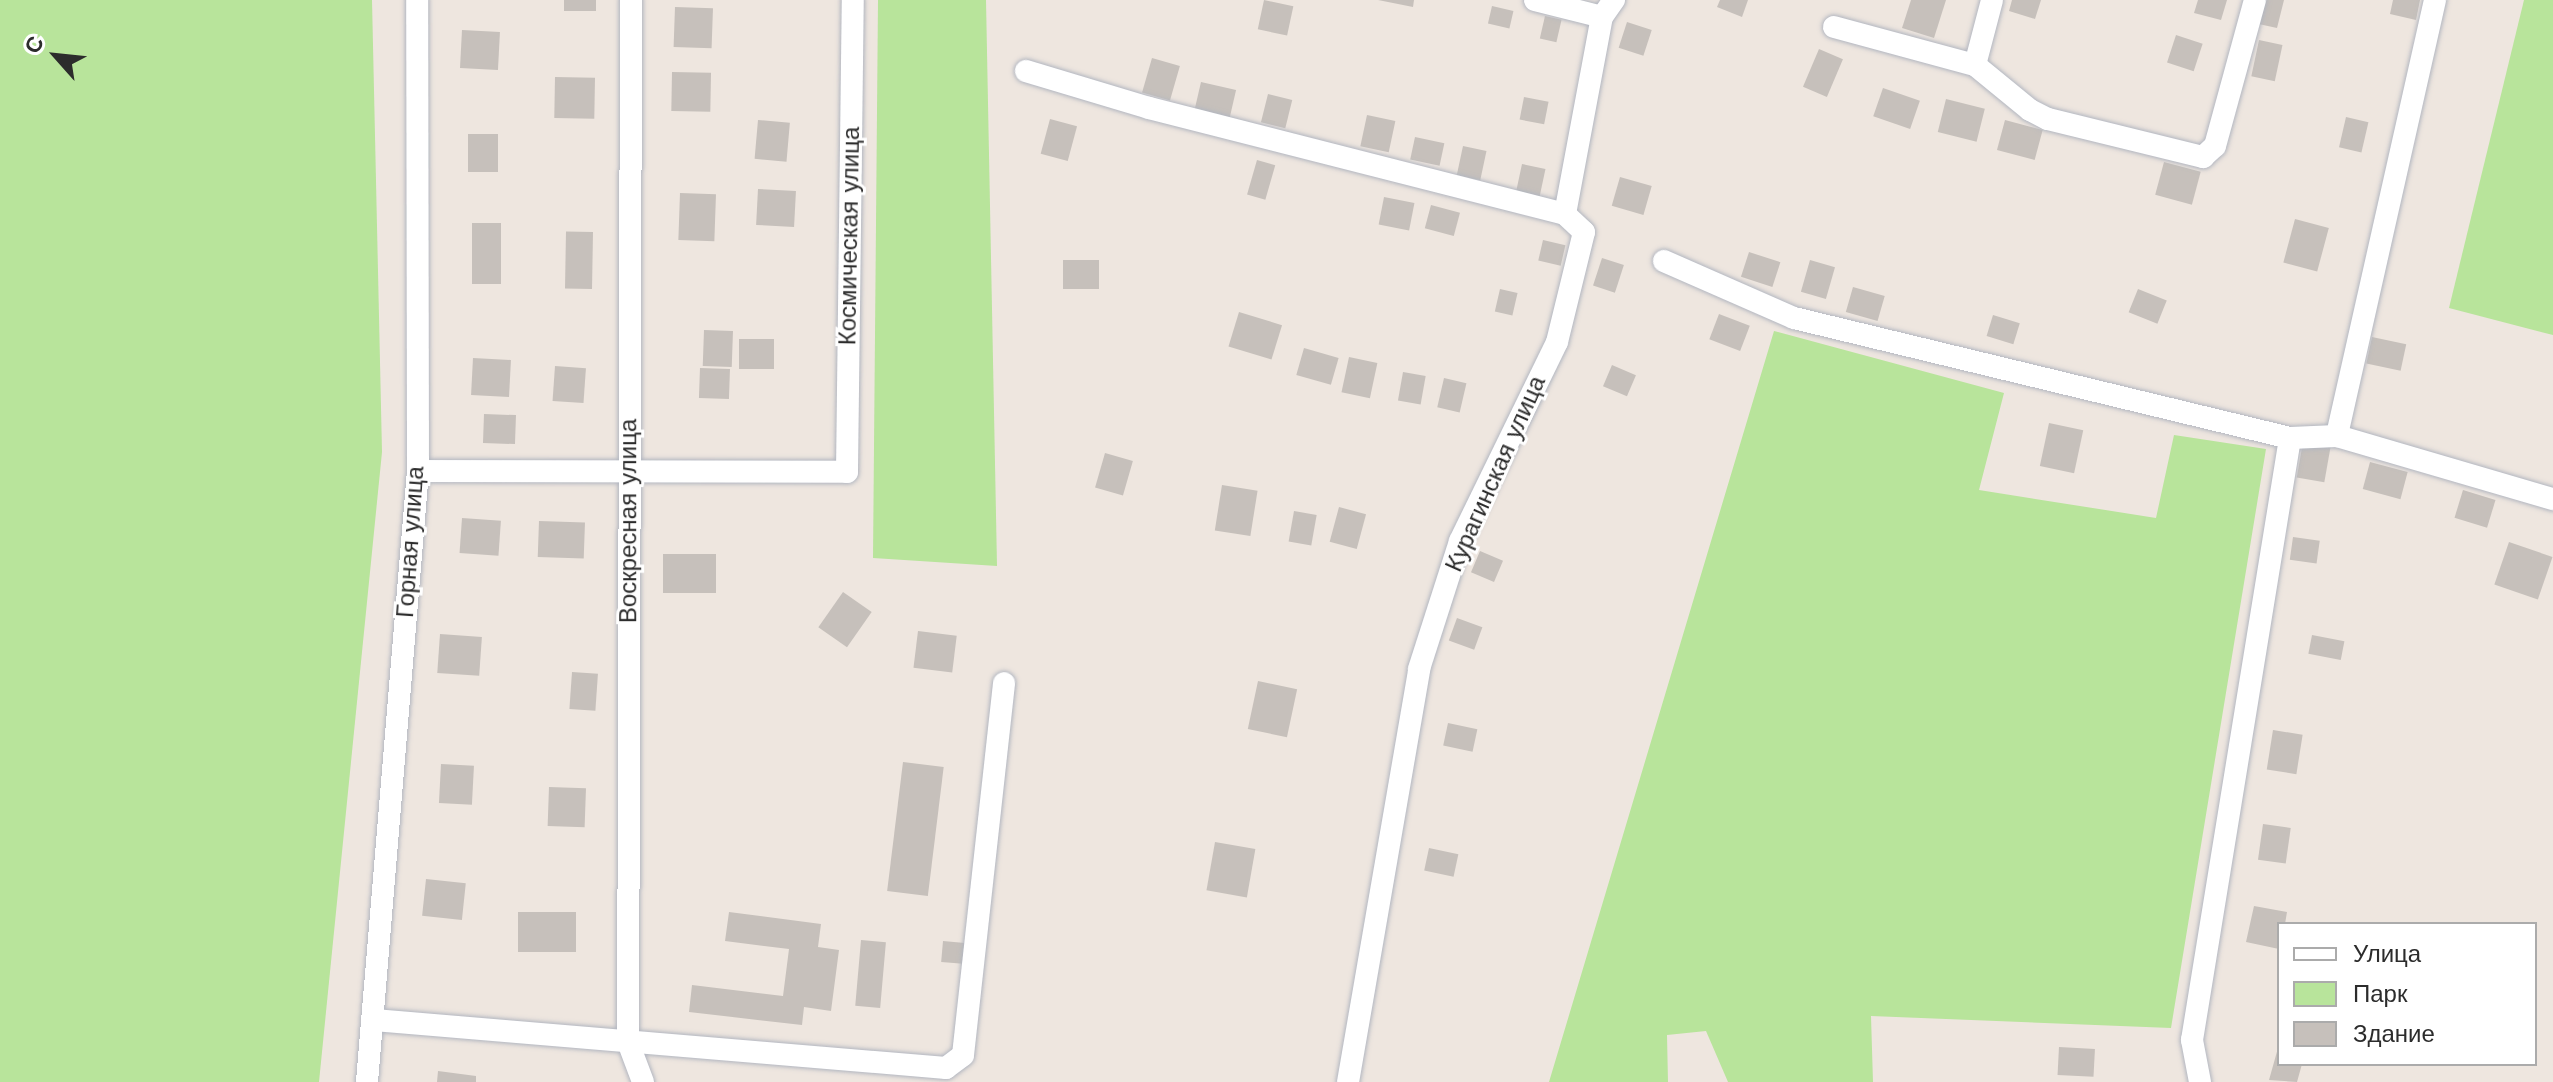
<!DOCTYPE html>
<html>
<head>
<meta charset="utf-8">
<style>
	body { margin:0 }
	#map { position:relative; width:2553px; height:1082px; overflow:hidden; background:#eee6df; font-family:"Work Sans",sans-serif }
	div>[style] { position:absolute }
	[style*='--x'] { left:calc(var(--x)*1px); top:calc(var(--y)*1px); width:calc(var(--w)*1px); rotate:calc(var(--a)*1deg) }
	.green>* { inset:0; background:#b8e49b }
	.building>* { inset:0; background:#c6c0bb; transform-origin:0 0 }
	.roads { filter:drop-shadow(0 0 2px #b2b6c0) drop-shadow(0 0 2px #b2b6c0) }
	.minor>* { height:22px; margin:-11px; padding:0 11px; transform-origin:11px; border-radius:11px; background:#fff }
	span { translate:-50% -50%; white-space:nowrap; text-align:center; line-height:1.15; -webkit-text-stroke:6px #fff; paint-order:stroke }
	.street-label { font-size:24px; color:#2c2c2c }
	.legend { position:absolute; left:2277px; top:922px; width:260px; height:144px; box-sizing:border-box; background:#fff; border:2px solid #ababab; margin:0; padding:10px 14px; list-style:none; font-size:24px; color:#2c2c2c }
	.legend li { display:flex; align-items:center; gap:16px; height:40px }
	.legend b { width:40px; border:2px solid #ababab }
	.north { position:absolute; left:16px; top:16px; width:80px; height:80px; -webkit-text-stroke:6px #fff; paint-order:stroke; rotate:297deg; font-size:22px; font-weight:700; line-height:32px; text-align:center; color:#2c2c2c }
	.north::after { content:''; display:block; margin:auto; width:28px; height:36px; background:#2c2c2c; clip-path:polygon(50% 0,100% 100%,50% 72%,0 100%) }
</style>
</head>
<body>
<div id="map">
	<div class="green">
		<div style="clip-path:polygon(0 0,372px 0,382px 452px,319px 1082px,0 1082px)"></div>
		<div style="clip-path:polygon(878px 0,986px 0,997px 566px,873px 558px)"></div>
		<div style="clip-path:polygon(2524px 0,2553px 0,2553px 335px,2449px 308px)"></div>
		<div style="clip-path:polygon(1774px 331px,2004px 393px,1979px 490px,2156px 518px,2174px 435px,2266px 449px,2171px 1028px,1871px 1016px,1873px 1082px,1728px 1082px,1706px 1031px,1667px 1035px,1668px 1082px,1549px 1082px)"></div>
	</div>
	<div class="building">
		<div style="left:564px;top:0;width:32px;height:11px"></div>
		<div style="left:1264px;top:0;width:30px;height:30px;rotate:12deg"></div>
		<div style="clip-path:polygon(1378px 0,1414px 0,1413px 7px)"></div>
		<div style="clip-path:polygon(1720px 0,1748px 0,1742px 17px,1717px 7px)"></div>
		<div style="clip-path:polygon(1911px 0,1946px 0,1934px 38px,1902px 28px)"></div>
		<div style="clip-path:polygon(2012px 0,2041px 0,2035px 19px,2009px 11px)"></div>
		<div style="clip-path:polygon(2198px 0,2227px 0,2221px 20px,2194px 13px)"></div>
		<div style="clip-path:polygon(2260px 0,2284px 0,2277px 28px,2254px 23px)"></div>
		<div style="clip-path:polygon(2393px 0,2420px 0,2416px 20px,2390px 14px)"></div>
		<div style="left:1492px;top:6px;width:22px;height:18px;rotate:13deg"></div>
		<div style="left:675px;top:7px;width:38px;height:40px;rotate:2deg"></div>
		<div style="left:1545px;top:16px;width:17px;height:23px;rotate:13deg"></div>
		<div style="left:1627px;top:22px;width:26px;height:27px;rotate:18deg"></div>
		<div style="left:462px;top:30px;width:38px;height:38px;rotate:3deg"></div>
		<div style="left:2176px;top:35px;width:28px;height:29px;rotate:18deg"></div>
		<div style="left:2259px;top:40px;width:24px;height:37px;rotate:12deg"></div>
		<div style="left:1819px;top:49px;width:26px;height:41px;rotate:23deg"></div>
		<div style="left:1152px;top:58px;width:29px;height:36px;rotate:16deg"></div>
		<div style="left:672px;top:72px;width:39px;height:39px;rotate:1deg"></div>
		<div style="left:555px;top:77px;width:40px;height:41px;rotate:1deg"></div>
		<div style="left:1201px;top:82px;width:36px;height:29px;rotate:13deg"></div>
		<div style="left:1883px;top:88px;width:39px;height:30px;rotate:19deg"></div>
		<div style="left:1268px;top:94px;width:25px;height:29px;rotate:14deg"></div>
		<div style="left:1524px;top:97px;width:25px;height:23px;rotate:11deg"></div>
		<div style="left:1946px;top:99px;width:40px;height:34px;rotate:14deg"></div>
		<div style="left:1367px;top:115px;width:29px;height:32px;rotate:12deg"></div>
		<div style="left:2346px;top:117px;width:23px;height:31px;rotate:13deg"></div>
		<div style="left:1050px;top:119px;width:28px;height:36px;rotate:15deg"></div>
		<div style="left:758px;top:120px;width:32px;height:39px;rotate:5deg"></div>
		<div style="left:2005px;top:120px;width:39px;height:31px;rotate:15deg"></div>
		<div style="left:468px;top:134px;width:30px;height:38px"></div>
		<div style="left:1415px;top:137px;width:30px;height:23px;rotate:12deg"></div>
		<div style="left:1463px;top:146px;width:24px;height:30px;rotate:12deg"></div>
		<div style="left:1257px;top:160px;width:19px;height:36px;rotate:16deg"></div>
		<div style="left:2164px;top:162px;width:38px;height:34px;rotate:15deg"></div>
		<div style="left:1522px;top:164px;width:24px;height:30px;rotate:12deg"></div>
		<div style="left:1620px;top:177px;width:33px;height:30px;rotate:16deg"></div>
		<div style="left:758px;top:189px;width:38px;height:36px;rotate:3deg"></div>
		<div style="left:680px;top:193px;width:36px;height:47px;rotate:2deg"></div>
		<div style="left:1384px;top:197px;width:31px;height:28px;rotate:11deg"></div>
		<div style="left:1431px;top:205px;width:30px;height:24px;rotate:15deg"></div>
		<div style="left:2295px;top:219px;width:35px;height:45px;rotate:15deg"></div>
		<div style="left:472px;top:223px;width:29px;height:61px"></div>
		<div style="left:593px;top:232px;width:57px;height:27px;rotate:91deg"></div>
		<div style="left:1543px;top:240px;width:23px;height:21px;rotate:13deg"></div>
		<div style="left:1749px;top:252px;width:33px;height:26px;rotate:18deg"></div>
		<div style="left:1602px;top:258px;width:23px;height:29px;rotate:18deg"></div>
		<div style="left:1099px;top:260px;width:29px;height:36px;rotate:90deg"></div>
		<div style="left:1810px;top:260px;width:26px;height:33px;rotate:16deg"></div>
		<div style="left:1853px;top:287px;width:33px;height:26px;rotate:16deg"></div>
		<div style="left:1500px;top:289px;width:18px;height:23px;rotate:13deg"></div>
		<div style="left:2138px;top:289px;width:31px;height:25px;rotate:22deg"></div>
		<div style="left:1239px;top:312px;width:45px;height:36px;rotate:17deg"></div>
		<div style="left:1719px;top:314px;width:33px;height:27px;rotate:21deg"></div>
		<div style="left:1993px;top:315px;width:28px;height:22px;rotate:17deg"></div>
		<div style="left:704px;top:330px;width:29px;height:36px;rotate:2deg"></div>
		<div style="left:2372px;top:337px;width:35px;height:27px;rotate:12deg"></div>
		<div style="left:739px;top:339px;width:35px;height:30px"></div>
		<div style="left:1304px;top:348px;width:36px;height:28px;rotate:16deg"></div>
		<div style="left:1349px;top:357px;width:29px;height:36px;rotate:12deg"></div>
		<div style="left:473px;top:358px;width:38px;height:37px;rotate:3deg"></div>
		<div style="left:1612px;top:365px;width:26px;height:23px;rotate:23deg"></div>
		<div style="left:555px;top:366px;width:31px;height:35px;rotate:4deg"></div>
		<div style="left:700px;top:368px;width:30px;height:30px;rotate:2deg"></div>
		<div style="left:1403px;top:372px;width:23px;height:29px;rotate:10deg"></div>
		<div style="left:1444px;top:378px;width:23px;height:30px;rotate:13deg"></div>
		<div style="left:484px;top:414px;width:32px;height:29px;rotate:2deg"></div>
		<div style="left:2049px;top:423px;width:35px;height:44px;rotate:12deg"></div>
		<div style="left:2303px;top:442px;width:28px;height:36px;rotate:10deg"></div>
		<div style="left:1105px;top:453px;width:29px;height:36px;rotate:16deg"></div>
		<div style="left:2370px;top:462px;width:39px;height:28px;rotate:15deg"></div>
		<div style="left:1222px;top:485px;width:36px;height:46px;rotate:9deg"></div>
		<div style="left:2463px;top:490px;width:34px;height:29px;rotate:17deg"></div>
		<div style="left:1339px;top:507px;width:28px;height:36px;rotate:15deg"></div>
		<div style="left:1294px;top:511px;width:23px;height:31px;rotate:10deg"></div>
		<div style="left:462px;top:518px;width:39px;height:35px;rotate:4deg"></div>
		<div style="left:539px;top:521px;width:46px;height:36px;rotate:2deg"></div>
		<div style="left:2293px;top:537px;width:27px;height:23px;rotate:8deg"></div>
		<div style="left:2509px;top:542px;width:46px;height:45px;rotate:19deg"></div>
		<div style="left:1480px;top:551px;width:25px;height:23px;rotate:23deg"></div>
		<div style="left:663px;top:554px;width:53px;height:39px"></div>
		<div style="left:843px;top:592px;width:35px;height:43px;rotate:35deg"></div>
		<div style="left:1457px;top:618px;width:27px;height:24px;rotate:20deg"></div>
		<div style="left:918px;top:631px;width:39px;height:37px;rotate:7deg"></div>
		<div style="left:440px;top:634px;width:42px;height:39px;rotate:4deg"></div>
		<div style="left:2312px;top:635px;width:33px;height:19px;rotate:11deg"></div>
		<div style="left:572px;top:672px;width:26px;height:37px;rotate:4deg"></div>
		<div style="left:1258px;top:681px;width:40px;height:49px;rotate:12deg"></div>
		<div style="left:1448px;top:723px;width:30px;height:23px;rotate:12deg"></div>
		<div style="left:2273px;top:730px;width:30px;height:40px;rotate:9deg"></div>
		<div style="left:903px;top:762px;width:41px;height:130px;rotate:7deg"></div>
		<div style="left:441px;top:764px;width:33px;height:39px;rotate:3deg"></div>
		<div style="left:549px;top:787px;width:37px;height:39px;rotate:2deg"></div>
		<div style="left:2263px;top:824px;width:28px;height:36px;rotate:8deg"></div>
		<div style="left:1215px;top:842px;width:41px;height:49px;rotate:10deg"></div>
		<div style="left:1429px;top:848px;width:30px;height:23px;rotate:12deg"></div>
		<div style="left:426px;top:879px;width:40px;height:37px;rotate:6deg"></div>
		<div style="clip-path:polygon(2254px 906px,2287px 912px,2285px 924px,2279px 924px,2279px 949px,2246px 942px)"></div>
		<div style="left:518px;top:912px;width:58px;height:40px"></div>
		<div style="clip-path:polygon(729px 912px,821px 924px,818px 947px,839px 950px,831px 1011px,804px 1007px,802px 1025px,689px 1012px,692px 985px,783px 996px,789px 949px,725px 941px)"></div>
		<div style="left:861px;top:940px;width:25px;height:66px;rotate:5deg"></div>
		<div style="left:943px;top:941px;width:22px;height:21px;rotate:5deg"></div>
		<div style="left:2059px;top:1047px;width:36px;height:28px;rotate:3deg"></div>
		<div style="clip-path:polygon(2278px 1048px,2279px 1064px,2302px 1064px,2297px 1082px,2269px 1080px)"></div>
		<div style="clip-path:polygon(438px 1071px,476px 1076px,476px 1082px,437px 1082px)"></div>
	</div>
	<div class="roads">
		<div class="minor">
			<div style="--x:631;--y:0;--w:1042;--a:90.16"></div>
			<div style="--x:628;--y:1042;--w:43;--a:69.4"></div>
			<div style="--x:1535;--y:0;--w:69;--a:14.2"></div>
			<div style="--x:1602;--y:17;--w:21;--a:-55"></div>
			<div style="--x:2435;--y:0;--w:447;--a:102.7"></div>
			<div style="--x:2337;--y:436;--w:225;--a:16.3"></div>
			<div style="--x:1834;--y:27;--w:146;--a:15.1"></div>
			<div style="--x:1975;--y:65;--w:71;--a:39.3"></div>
			<div style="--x:2030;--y:110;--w:20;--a:27"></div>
			<div style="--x:2048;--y:119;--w:160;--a:13.8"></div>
			<div style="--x:2203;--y:157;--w:16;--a:-43"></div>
			<div style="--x:2215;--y:146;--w:151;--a:-74.7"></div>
			<div style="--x:1975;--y:65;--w:67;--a:-75.3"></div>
			<div style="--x:1026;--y:71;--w:128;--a:16.7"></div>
			<div style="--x:1149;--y:108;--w:429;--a:14.3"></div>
			<div style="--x:1664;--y:261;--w:142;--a:23.7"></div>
			<div style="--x:1794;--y:318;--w:510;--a:13.6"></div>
			<div style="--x:418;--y:471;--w:429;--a:0.1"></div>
			<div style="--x:847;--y:472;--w:472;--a:-89.3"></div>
			<div style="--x:374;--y:1020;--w:574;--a:4.8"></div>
			<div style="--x:946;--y:1068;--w:21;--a:-37"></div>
			<div style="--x:963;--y:1055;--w:374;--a:-83.7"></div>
			<div style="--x:367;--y:1082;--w:613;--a:-85.23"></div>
			<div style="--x:418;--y:471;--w:471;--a:-90.1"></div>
			<div style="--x:1348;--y:1082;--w:419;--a:-80.2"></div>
			<div style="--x:1419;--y:669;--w:134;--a:-72.2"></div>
			<div style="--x:1460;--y:541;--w:221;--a:-64"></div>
			<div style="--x:1557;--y:342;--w:113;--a:-76.2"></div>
			<div style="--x:1584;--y:232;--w:26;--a:-137"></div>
			<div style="--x:1565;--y:214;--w:200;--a:-79.4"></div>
			<div style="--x:2200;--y:1082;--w:43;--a:-100.8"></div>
			<div style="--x:2192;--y:1040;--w:610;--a:-80.75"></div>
			<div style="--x:2290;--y:438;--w:47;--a:-2.4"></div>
		</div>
	</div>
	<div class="street-label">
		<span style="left:850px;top:236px;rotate:-89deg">Космическая улица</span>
		<span style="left:1496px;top:474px;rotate:-66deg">Курагинская улица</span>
		<span style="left:629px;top:521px;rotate:-90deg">Воскресная улица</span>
		<span style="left:411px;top:542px;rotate:-86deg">Горная улица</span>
	</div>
	<ul class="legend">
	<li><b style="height:10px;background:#fff"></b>Улица</li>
	<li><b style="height:22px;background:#b8e49b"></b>Парк</li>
	<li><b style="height:22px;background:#c6c0bb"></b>Здание</li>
	</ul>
	<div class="north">С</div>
</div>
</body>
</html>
